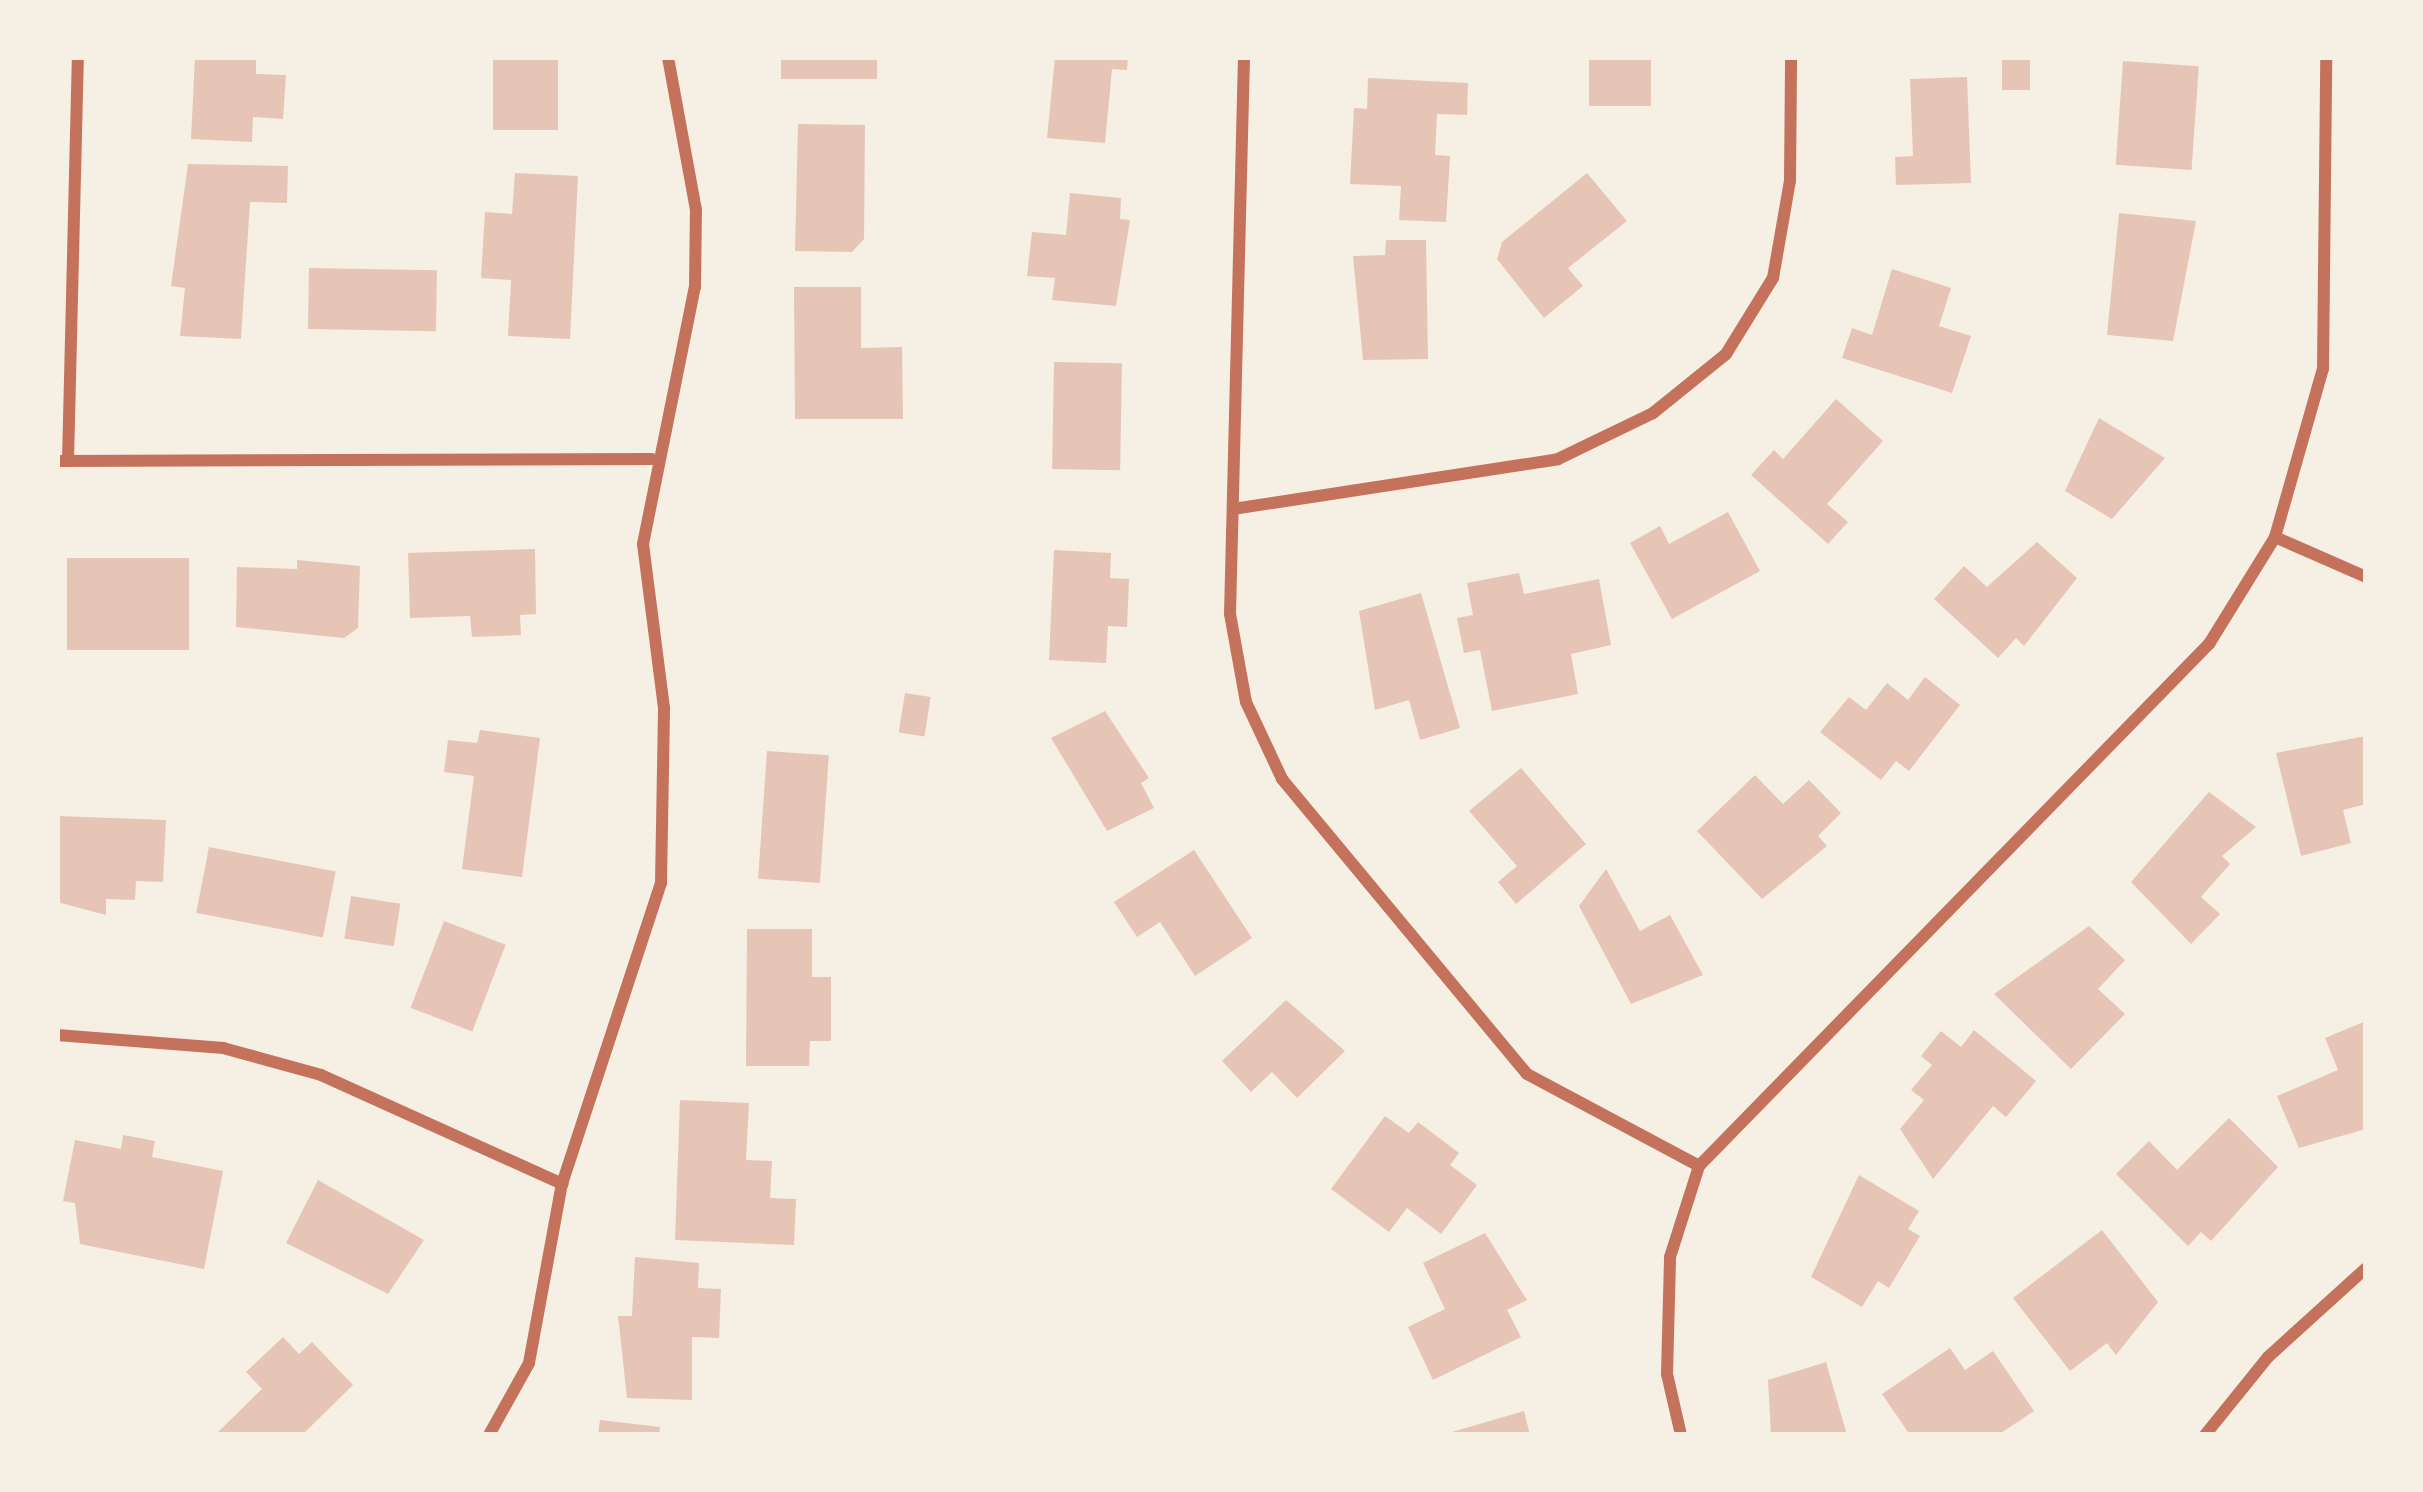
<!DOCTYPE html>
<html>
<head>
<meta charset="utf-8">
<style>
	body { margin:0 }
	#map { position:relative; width:2423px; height:1492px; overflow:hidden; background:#f6efe4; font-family:"Public Sans",sans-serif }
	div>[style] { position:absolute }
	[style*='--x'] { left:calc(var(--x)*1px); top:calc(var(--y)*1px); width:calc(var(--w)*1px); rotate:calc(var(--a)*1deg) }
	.building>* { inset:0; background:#e6c5b7; transform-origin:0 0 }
	.minor>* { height:12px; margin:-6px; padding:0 6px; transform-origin:6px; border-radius:6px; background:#c5725c }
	span { translate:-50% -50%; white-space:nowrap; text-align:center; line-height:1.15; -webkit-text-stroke:9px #f6efe4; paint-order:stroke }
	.frame { position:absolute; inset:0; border:60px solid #f6efe4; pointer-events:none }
</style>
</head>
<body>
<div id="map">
	<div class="building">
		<div style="clip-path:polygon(195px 57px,256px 57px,256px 74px,286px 75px,283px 119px,253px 117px,252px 142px,191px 139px)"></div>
		<div style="left:493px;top:57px;width:65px;height:73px"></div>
		<div style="left:781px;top:57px;width:96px;height:22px"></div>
		<div style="clip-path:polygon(1055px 57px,1128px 57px,1127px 70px,1112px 69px,1105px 143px,1047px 138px)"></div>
		<div style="left:1589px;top:57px;width:62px;height:49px"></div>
		<div style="left:2002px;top:57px;width:28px;height:33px"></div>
		<div style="left:2123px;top:61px;width:76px;height:104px;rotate:4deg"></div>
		<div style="clip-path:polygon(1967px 77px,1971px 183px,1896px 185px,1895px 157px,1913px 156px,1910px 79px)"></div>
		<div style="clip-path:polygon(1368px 78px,1468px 83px,1467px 115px,1437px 114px,1435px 155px,1450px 156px,1446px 222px,1399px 220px,1401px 186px,1350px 184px,1354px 108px,1367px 109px)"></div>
		<div style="clip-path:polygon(798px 124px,865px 125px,864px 239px,852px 252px,795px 251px)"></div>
		<div style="clip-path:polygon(188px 164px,288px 166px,287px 203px,250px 202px,241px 339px,180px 336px,185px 288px,171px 286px)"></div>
		<div style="clip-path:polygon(515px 173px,578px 176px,570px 339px,508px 336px,511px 280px,481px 278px,485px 212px,512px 214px)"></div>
		<div style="clip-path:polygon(1587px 173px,1627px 221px,1568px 268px,1583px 286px,1544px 318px,1497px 259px,1502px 242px)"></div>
		<div style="clip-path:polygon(1070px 193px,1121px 198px,1120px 219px,1130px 220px,1116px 306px,1052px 300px,1055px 278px,1027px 276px,1032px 232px,1066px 235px)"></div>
		<div style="clip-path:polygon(2119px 213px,2196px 221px,2173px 341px,2107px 335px)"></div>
		<div style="clip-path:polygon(1386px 240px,1426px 240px,1428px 359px,1363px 360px,1353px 256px,1385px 255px)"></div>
		<div style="left:309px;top:268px;width:128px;height:61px;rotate:1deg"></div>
		<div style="clip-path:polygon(1892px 269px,1951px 288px,1939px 326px,1971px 336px,1952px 393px,1842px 358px,1852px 328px,1872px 335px)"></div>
		<div style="clip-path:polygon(794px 287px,861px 287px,861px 348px,902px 347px,903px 419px,795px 419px)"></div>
		<div style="left:1054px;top:362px;width:68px;height:107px;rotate:1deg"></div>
		<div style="clip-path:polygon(1836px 399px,1883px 441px,1827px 504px,1848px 522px,1828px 544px,1751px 475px,1774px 450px,1783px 459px)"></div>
		<div style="clip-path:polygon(2099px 418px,2165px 458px,2112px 519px,2065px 491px)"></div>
		<div style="clip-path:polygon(1728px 512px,1760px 571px,1672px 619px,1630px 543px,1660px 526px,1669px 544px)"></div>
		<div style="clip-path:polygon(2037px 542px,2077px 578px,2024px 646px,2016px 638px,1998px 658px,1934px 599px,1964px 566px,1987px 587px)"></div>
		<div style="clip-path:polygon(535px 549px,536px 614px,520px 615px,521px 635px,472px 637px,470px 616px,410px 618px,408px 553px)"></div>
		<div style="clip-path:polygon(1054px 550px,1111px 553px,1110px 578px,1129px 579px,1127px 627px,1108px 626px,1106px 663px,1049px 660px)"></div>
		<div style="left:67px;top:558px;width:122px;height:92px"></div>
		<div style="clip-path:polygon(297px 560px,360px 566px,358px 628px,344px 638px,236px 627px,237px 567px,297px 569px)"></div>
		<div style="clip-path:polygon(1519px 573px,1524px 594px,1599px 579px,1611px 645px,1571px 654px,1578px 694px,1492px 711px,1480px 650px,1464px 653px,1457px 618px,1473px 615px,1467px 583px)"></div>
		<div style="clip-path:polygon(1421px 593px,1460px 728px,1420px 740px,1409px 700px,1375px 710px,1359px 611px)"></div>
		<div style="clip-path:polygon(1925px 677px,1960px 705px,1909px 771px,1896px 761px,1881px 780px,1820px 732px,1849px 697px,1866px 710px,1887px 683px,1908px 700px)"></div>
		<div style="left:905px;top:693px;width:26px;height:40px;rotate:9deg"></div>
		<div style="clip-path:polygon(1105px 711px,1149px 778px,1141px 783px,1154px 808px,1107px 831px,1051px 738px)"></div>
		<div style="clip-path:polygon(480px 730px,540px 738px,522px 877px,462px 869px,474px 776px,444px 772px,448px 740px,477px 743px)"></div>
		<div style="clip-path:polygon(2366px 736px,2366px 804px,2343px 810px,2351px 843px,2301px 856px,2276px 753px)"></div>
		<div style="left:767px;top:751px;width:62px;height:128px;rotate:4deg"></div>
		<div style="clip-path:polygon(1521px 768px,1586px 844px,1516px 904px,1498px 882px,1517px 866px,1469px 811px)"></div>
		<div style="clip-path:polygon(1755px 775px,1783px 804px,1809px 780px,1841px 813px,1818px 836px,1827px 846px,1762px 899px,1697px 831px)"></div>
		<div style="clip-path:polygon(2209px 792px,2256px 827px,2222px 856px,2230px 864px,2201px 897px,2220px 914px,2191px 944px,2131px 882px)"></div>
		<div style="clip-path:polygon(57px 816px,166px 820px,163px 882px,136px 881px,135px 900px,106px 899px,106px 915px,57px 902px)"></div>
		<div style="left:209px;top:847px;width:129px;height:67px;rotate:11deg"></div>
		<div style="clip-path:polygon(1194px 850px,1252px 938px,1195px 976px,1160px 922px,1137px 937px,1114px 902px)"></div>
		<div style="clip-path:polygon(1606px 869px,1640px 931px,1670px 915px,1703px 975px,1631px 1004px,1579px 906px)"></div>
		<div style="left:351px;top:896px;width:50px;height:43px;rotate:9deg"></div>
		<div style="left:444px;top:921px;width:66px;height:93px;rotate:21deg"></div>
		<div style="clip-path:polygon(2089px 926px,2125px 960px,2098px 989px,2125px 1014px,2071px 1069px,1994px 994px)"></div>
		<div style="clip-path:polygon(747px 929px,812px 929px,812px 977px,831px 977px,831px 1041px,810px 1041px,809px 1066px,746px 1066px)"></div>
		<div style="clip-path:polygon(1286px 1000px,1345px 1051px,1297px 1098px,1272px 1072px,1251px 1092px,1222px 1061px)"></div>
		<div style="clip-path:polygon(2366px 1021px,2366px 1129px,2299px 1148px,2277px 1096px,2338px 1070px,2325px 1038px)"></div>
		<div style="clip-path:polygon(1974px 1030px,2036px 1081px,2006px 1117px,1993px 1106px,1933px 1179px,1900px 1129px,1924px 1100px,1911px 1090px,1932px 1065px,1921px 1056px,1941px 1031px,1961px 1047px)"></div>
		<div style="clip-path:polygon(680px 1100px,749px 1103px,746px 1160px,772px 1161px,770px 1198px,796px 1199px,794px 1245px,675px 1240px)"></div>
		<div style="clip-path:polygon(1385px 1116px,1409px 1133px,1418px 1122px,1459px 1153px,1450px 1165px,1477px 1185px,1441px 1234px,1407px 1208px,1389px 1232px,1331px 1189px)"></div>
		<div style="clip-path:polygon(2229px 1118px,2278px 1167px,2211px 1241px,2201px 1232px,2188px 1246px,2116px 1174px,2149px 1141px,2177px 1170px)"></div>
		<div style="clip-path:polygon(123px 1135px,155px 1141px,152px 1157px,223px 1171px,204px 1269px,80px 1244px,75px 1203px,63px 1201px,75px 1140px,121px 1149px)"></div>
		<div style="clip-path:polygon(1859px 1175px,1919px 1211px,1908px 1229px,1920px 1236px,1889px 1288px,1878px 1281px,1862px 1307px,1811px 1277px)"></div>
		<div style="clip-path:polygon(318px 1180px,424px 1240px,388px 1294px,286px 1243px)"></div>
		<div style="clip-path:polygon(2102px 1230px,2158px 1302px,2116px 1355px,2107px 1343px,2070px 1371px,2013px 1298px)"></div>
		<div style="clip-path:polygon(1485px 1233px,1527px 1300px,1507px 1310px,1521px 1337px,1433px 1380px,1408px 1327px,1445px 1309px,1423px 1263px)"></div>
		<div style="clip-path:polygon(635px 1257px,699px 1263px,698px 1288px,721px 1289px,719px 1338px,692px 1337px,692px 1400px,627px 1398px,618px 1316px,632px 1316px)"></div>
		<div style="clip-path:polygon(283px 1337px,299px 1354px,312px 1342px,353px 1385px,302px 1435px,215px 1435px,262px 1389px,246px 1372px)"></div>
		<div style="clip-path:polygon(1950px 1348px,1965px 1370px,1993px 1351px,2034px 1411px,1998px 1435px,1910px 1435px,1882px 1394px)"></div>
		<div style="clip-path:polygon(1826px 1362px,1847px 1435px,1771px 1435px,1768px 1380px)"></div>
		<div style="clip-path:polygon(1524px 1411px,1530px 1435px,1446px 1435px,1445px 1434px)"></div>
		<div style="clip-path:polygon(600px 1420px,660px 1427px,659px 1435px,598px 1435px)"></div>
	</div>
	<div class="minor">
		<div style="--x:1244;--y:57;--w:557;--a:91.44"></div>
		<div style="--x:1230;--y:614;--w:89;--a:79.7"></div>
		<div style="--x:1246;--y:702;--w:85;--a:64.9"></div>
		<div style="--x:1282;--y:779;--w:383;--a:50.3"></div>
		<div style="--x:1527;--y:1074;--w:195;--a:28.1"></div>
		<div style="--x:57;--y:461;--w:595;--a:-0.19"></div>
		<div style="--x:68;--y:461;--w:404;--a:-88.6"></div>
		<div style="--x:1233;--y:509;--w:329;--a:-8.7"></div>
		<div style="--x:1558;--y:459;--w:106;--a:-25.8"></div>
		<div style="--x:1653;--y:413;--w:94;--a:-38.9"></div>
		<div style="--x:1726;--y:354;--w:89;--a:-58.3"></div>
		<div style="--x:1773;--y:278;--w:98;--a:-80.1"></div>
		<div style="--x:1790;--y:181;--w:124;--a:-89.5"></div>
		<div style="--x:2275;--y:537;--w:99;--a:23.7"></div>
		<div style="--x:57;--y:1035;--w:167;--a:4.5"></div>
		<div style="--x:223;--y:1048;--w:102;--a:15.4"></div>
		<div style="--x:321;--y:1075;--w:265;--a:24.3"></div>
		<div style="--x:489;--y:1435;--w:82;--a:-60.9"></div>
		<div style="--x:529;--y:1363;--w:182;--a:-79.6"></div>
		<div style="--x:562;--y:1184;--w:317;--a:-71.8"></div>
		<div style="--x:661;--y:883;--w:175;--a:-89"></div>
		<div style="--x:664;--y:708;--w:165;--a:-97.3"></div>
		<div style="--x:643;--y:544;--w:262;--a:-78.6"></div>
		<div style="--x:695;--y:287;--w:77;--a:-89.3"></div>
		<div style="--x:696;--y:210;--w:156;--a:-100.4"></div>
		<div style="--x:1681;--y:1435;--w:63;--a:-102.9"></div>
		<div style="--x:1667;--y:1374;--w:117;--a:-88.5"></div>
		<div style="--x:1670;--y:1257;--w:96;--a:-72.3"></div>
		<div style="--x:1699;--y:1166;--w:730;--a:-45.67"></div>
		<div style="--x:2209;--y:644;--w:126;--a:-58.3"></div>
		<div style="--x:2275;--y:537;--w:175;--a:-74.1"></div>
		<div style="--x:2323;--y:369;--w:312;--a:-89.4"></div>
		<div style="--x:2205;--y:1435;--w:100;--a:-51.1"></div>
		<div style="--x:2268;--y:1357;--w:132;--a:-42.2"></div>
	</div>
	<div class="frame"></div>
</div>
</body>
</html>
